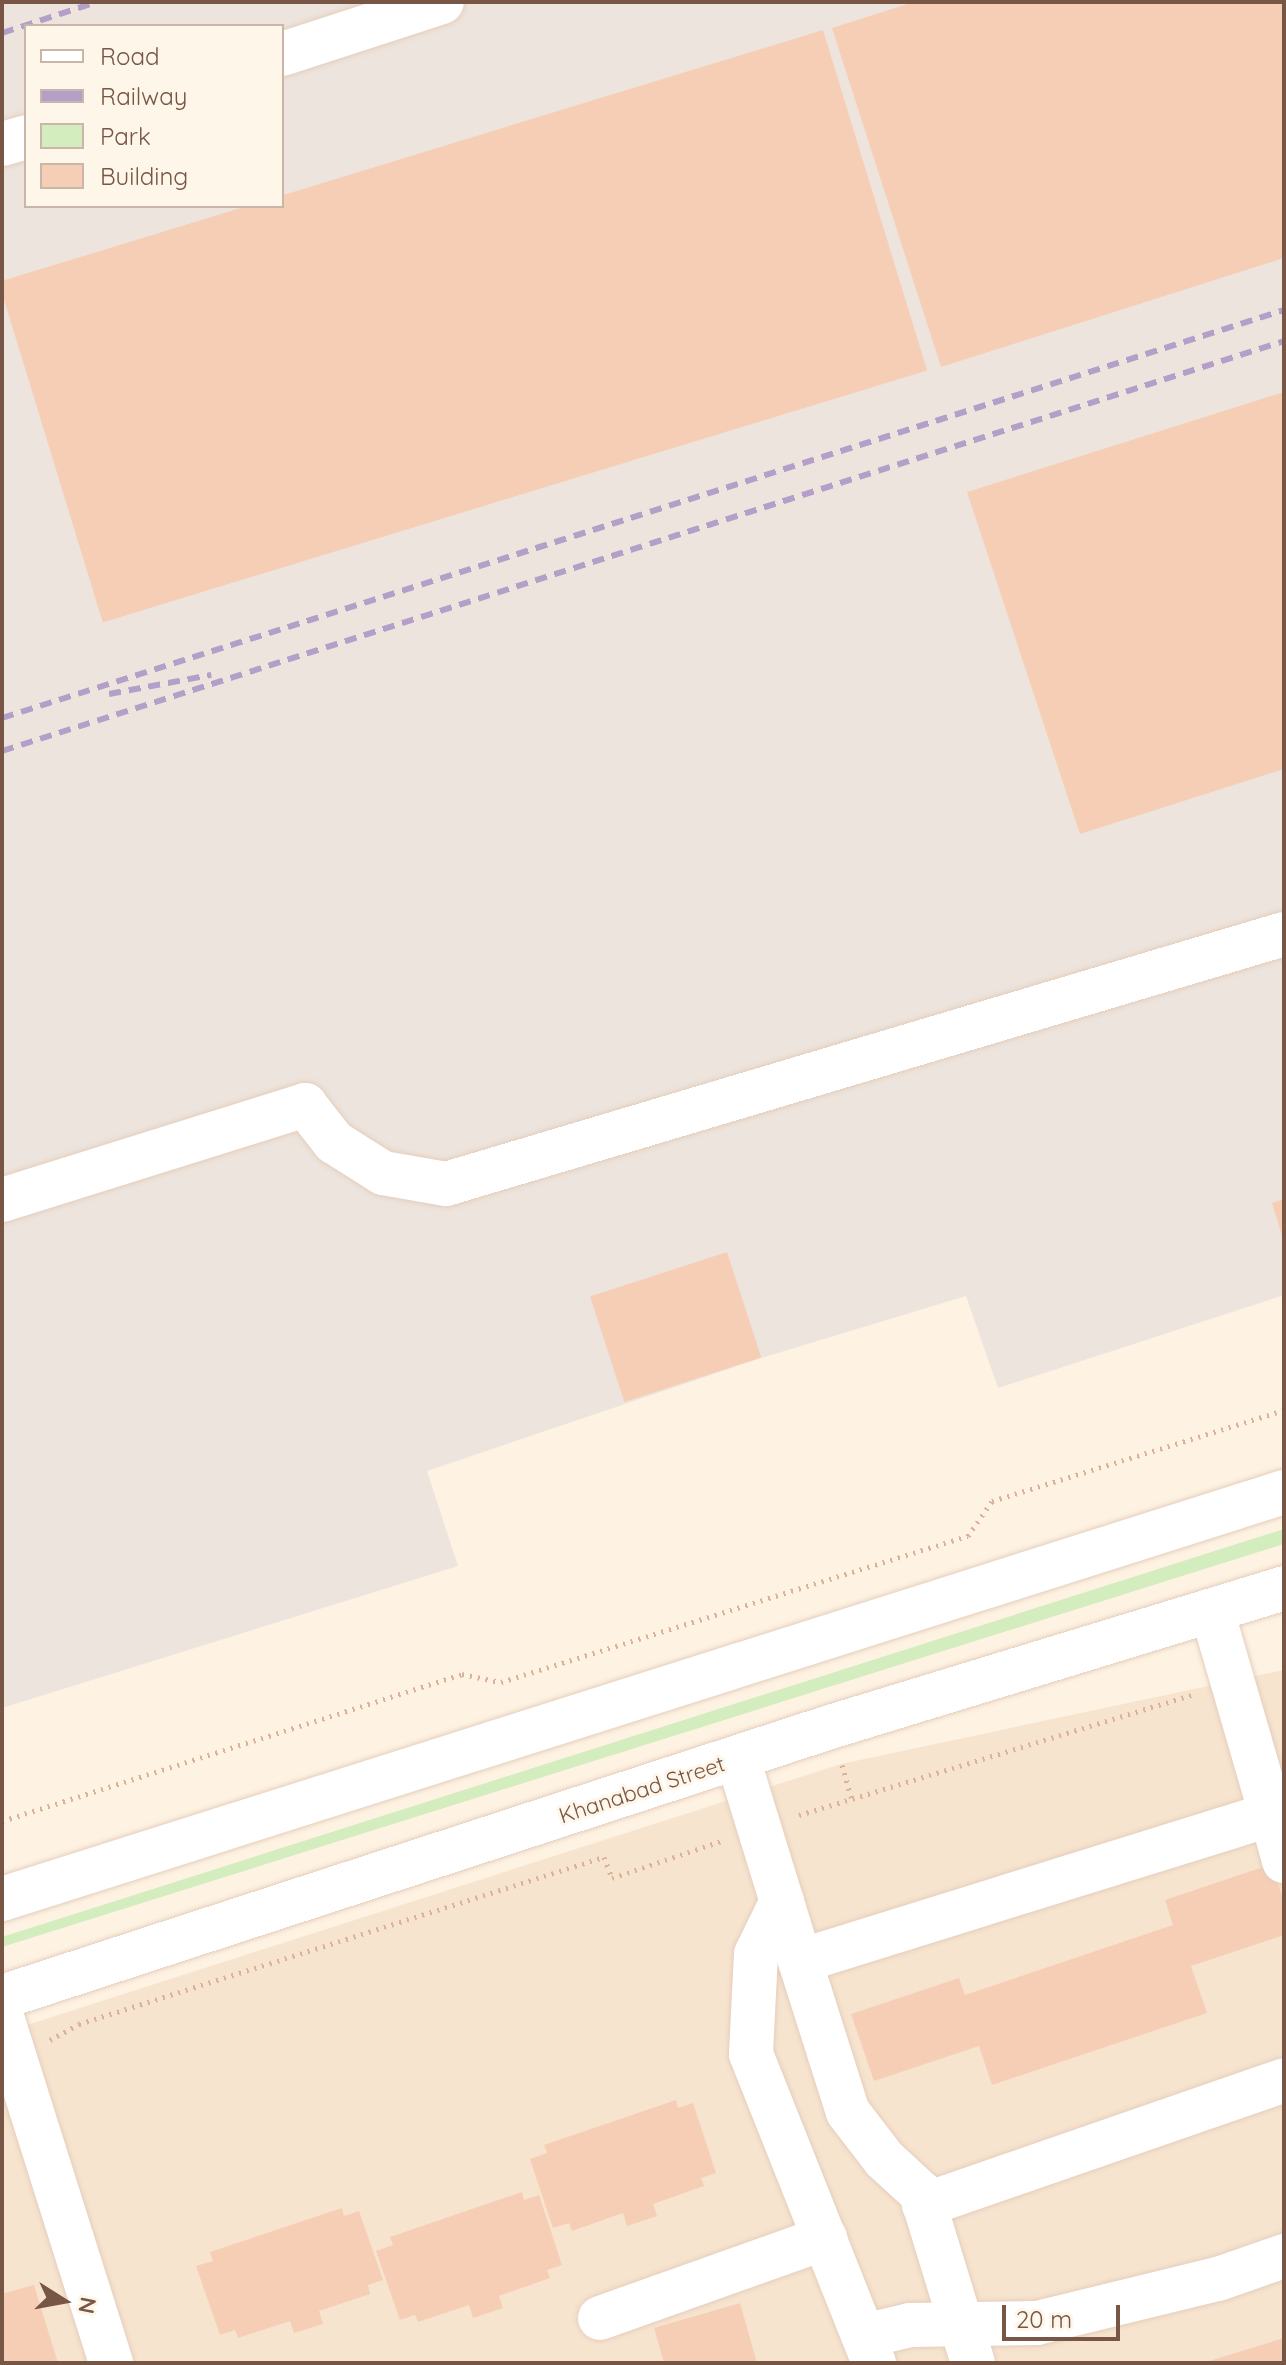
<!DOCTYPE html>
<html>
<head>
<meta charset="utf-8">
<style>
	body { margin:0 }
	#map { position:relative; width:1286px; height:2365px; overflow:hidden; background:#fef2e2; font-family:Quicksand,sans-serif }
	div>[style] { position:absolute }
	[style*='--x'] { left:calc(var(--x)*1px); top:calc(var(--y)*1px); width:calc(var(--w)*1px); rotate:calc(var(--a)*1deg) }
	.residential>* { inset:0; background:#f7e4cf }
	.industrial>* { inset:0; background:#ede4dd }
	.green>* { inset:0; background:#d3edbf }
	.building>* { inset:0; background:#f6ceb6; transform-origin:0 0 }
	.path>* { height:5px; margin-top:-2.5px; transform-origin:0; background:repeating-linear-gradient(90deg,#dbb19a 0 2px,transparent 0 8px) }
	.roads { filter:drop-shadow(0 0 2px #e4cebc) drop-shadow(0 0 2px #e4cebc) }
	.minor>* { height:44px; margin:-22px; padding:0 22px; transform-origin:22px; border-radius:22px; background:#fff }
	.rail>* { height:6px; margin-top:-3px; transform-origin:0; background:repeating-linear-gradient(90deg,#b49fc9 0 12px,transparent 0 20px) }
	span { translate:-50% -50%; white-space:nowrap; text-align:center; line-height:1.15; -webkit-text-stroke:6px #fff6ea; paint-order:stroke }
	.street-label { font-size:22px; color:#785646 }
	.frame { position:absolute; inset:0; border:4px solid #785646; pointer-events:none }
	.legend { position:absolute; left:24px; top:24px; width:260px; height:184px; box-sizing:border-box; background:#fff6ea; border:2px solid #c9b6a8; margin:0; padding:10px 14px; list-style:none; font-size:24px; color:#785646 }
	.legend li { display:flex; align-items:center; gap:16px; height:40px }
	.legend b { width:40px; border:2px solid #c9b6a8 }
	.north { position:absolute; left:24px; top:2261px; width:80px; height:80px; -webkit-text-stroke:6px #fff6ea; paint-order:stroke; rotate:101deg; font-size:22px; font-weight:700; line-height:32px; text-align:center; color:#785646 }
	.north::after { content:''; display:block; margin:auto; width:28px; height:36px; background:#785646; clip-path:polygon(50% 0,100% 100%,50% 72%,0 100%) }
	.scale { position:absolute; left:1002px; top:2305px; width:118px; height:36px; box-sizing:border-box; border:4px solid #785646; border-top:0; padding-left:10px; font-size:24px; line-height:28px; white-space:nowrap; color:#785646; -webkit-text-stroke:6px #fff6ea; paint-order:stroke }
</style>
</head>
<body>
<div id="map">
	<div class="residential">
		<div style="clip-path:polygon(1284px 1670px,1284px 2363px,2px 2363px,2px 2033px,841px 1764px)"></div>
	</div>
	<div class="industrial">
		<div style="clip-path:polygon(evenodd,2px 2px,1284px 2px,1284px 1295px,998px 1388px,966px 1296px,761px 1358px,427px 1471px,458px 1566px,2px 1708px,2px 2px,26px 26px,282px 26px,282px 206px,26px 206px,26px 26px)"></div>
	</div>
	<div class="green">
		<div style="clip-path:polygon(1284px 1529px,1284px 1544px,2px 1947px,2px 1937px)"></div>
	</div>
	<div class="building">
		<div style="clip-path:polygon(914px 2px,1284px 2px,1284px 258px,941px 367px,832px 28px)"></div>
		<div style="left:823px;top:30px;width:356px;height:862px;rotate:73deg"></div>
		<div style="clip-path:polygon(1284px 392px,1284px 769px,1080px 834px,967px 492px)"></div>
		<div style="clip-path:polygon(1284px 1199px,1284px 1239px,1283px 1239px,1272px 1203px)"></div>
		<div style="left:727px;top:1252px;width:111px;height:144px;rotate:72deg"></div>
		<div style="clip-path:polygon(1272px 1864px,1284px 1902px,1284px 1935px,1191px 1966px,1207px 2013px,992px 2085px,979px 2046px,874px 2081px,851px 2014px,959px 1978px,965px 1995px,1173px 1925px,1165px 1900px)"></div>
		<div style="clip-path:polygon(676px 2100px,678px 2108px,693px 2103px,716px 2173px,701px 2178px,704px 2186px,653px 2204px,657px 2216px,627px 2226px,623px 2213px,572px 2231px,569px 2223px,553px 2228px,530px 2159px,547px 2153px,544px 2145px)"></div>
		<div style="clip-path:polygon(522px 2192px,524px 2200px,539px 2195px,562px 2265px,547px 2270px,550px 2278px,499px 2296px,503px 2308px,473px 2318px,469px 2305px,418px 2322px,415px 2315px,400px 2320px,376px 2251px,393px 2245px,390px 2237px)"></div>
		<div style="clip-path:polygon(342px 2208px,344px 2216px,359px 2211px,383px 2280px,368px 2285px,370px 2294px,319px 2311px,323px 2324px,294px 2333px,290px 2321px,238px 2338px,235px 2330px,220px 2335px,196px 2266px,213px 2261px,210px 2252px)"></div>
		<div style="clip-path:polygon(34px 2285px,58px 2363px,2px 2363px,2px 2294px)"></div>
		<div style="clip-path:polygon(740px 2303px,757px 2363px,664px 2363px,654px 2328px)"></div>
		<div style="clip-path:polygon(1284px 2338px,1284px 2363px,1206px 2363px,1206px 2362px)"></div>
	</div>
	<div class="path">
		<div style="--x:842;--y:1765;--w:35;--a:74"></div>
		<div style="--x:799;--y:1815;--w:414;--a:-17"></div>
		<div style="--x:2;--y:1821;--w:483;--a:-17.7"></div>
		<div style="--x:462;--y:1674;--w:40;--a:12"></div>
		<div style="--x:501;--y:1682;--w:489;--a:-17.4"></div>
		<div style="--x:968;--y:1536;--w:42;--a:-55.6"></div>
		<div style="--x:992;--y:1501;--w:306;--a:-17.3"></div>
		<div style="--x:50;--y:2040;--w:33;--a:-29"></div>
		<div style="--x:79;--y:2024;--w:551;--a:-17.65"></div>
		<div style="--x:604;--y:1857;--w:22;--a:69"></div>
		<div style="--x:612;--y:1878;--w:115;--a:-18.7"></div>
	</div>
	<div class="roads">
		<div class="minor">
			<div style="--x:282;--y:54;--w:168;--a:-18"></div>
			<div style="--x:2;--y:144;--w:25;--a:-16"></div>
			<div style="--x:2;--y:1200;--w:318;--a:-17.4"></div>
			<div style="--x:305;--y:1105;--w:47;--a:51.9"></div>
			<div style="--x:334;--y:1142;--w:58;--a:32.3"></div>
			<div style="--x:383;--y:1173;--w:64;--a:9.9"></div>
			<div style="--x:446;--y:1184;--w:874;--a:-16.61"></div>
			<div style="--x:1212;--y:1611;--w:211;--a:73.8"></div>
			<div style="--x:738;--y:1759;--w:211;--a:72.9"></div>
			<div style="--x:800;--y:1961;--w:493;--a:-17.3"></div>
			<div style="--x:1271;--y:1814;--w:49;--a:74.5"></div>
			<div style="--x:2;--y:1899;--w:1345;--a:-17.61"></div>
			<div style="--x:782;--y:1901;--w:59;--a:116.1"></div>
			<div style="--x:756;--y:1954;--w:100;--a:92.9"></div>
			<div style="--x:751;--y:2054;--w:333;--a:68.3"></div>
			<div style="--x:800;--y:1961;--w:158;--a:72.4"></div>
			<div style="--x:848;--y:2112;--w:59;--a:52.5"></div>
			<div style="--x:884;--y:2159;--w:50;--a:42.6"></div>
			<div style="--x:921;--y:2193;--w:178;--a:73"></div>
			<div style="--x:2;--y:1997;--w:871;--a:-18.06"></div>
			<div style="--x:830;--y:1727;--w:475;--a:-17"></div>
			<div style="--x:2;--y:2017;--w:363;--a:72.5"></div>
			<div style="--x:924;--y:2205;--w:381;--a:-19.1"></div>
			<div style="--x:600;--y:2318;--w:239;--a:-19.6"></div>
			<div style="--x:864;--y:2336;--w:47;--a:-13.4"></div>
			<div style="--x:910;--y:2325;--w:127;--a:-0.9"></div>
			<div style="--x:1037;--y:2323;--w:186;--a:-13.7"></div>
			<div style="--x:1218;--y:2279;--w:70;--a:-19.2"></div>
		</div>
	</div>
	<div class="rail">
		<div style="--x:2;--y:33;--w:100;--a:-18.1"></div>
		<div style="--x:109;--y:694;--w:104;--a:-10.6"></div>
		<div style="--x:2;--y:718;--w:1345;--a:-17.65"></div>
		<div style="--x:2;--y:751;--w:1346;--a:-17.73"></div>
	</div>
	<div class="street-label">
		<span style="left:642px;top:1790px;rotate:-18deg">Khanabad Street</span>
	</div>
	<div class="frame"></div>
	<ul class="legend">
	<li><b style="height:10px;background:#fff"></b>Road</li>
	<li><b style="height:10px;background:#b49fc9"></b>Railway</li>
	<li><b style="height:22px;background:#d3edbf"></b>Park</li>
	<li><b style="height:22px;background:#f6ceb6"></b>Building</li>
	</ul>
	<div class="north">N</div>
	<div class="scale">20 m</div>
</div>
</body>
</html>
